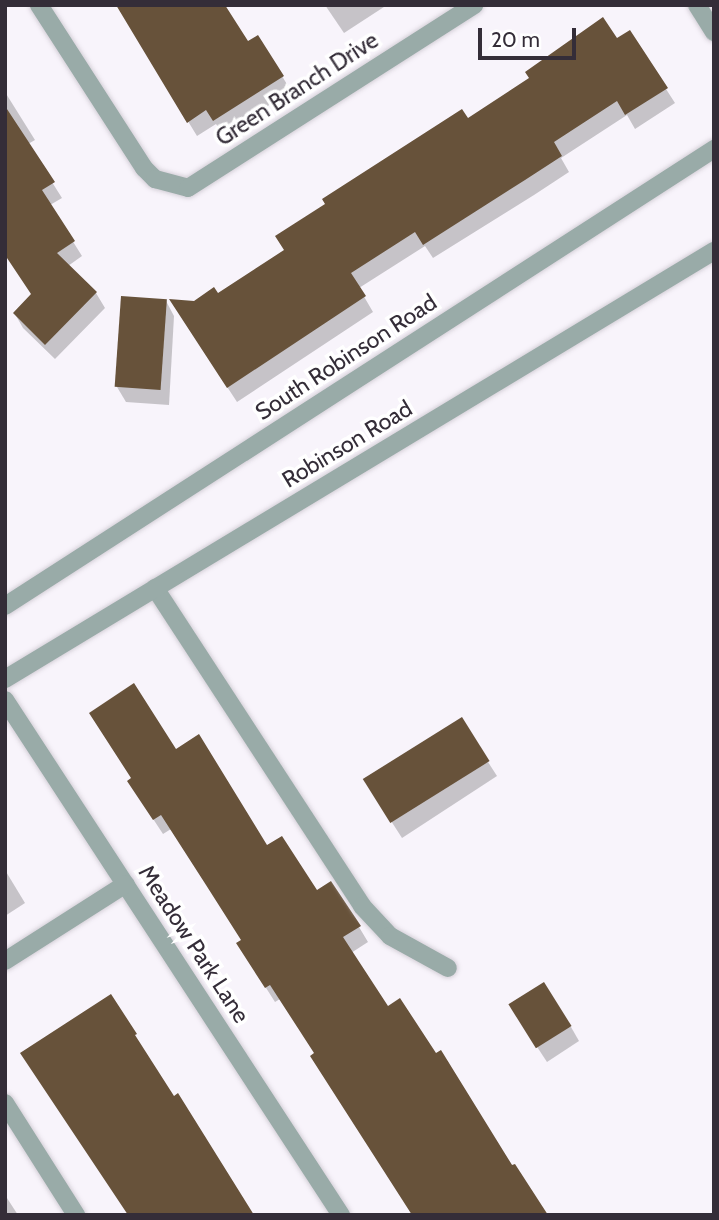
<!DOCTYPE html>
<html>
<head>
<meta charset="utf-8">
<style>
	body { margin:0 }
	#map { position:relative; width:719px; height:1220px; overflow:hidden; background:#f8f4fb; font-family:Cabin,sans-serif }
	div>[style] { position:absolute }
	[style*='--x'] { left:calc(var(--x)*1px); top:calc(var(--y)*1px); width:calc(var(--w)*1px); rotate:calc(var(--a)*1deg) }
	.shadow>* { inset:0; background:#0003 }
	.building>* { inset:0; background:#67523a; transform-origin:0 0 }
	.roads { filter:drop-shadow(0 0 2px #d5d0d8) drop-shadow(0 0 2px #d5d0d8) }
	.minor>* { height:18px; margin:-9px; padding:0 9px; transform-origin:9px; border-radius:9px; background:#99aba8 }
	span { translate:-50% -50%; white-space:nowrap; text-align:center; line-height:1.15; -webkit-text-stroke:7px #fff; paint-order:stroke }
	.street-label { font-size:23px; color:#342d38 }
	.frame { position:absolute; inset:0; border:7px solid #342d38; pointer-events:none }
	.scale { position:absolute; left:478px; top:28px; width:98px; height:32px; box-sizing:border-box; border:4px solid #342d38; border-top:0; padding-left:9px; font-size:21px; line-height:24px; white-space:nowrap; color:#342d38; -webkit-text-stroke:5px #fff; paint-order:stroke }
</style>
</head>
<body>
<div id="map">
	<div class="shadow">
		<div style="clip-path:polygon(117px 5px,282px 76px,291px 91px,223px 135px,216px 124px,197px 136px)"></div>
		<div style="clip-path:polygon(325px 5px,387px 5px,344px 33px)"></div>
		<div style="clip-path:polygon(616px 41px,666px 89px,675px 103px,635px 129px,627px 115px,561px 158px,569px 172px,534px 195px,433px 258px,425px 246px,359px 288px,373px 312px,237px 402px,180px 315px,194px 303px,217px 295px,286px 251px,467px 121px)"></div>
		<div style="clip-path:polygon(5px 92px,35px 140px,28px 144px,62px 198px,50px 205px,82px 256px,68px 266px,96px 293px,105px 308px,55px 359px,23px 328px,15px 314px,33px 295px,5px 253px)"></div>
		<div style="clip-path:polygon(166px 301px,174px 316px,169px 405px,126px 402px,117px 387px)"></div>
		<div style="clip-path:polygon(176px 751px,266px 847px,359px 927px,368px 942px,351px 953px,387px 1008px,476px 1112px,542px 1209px,316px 1054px,280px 999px,275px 1002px,247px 958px,243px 941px,171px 829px,163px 834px,138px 796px)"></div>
		<div style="clip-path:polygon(488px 762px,497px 776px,402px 838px,375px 796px)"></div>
		<div style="clip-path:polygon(5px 870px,25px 903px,5px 916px)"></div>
		<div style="clip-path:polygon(520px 1021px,571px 1027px,579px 1041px,547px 1062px)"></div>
		<div style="clip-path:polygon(5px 1195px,18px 1215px,5px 1215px)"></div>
	</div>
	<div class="building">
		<div style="clip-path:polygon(116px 5px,225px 5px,248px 41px,258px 35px,284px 76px,213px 121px,206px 110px,187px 123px)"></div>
		<div style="clip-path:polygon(603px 17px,617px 38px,630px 30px,668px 88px,625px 115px,617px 101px,554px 142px,562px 156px,525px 180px,423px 245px,415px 232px,351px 273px,366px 296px,227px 388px,169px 299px,194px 301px,214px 287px,218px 293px,284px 250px,275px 236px,325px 204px,322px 199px,462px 109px,468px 118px,529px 78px,525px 72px)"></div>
		<div style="clip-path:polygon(5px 106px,55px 182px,42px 190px,75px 241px,57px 253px,97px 292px,45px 345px,13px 313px,31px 294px,5px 255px)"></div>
		<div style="left:121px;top:296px;width:46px;height:91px;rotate:4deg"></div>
		<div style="clip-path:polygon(134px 683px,176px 749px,199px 734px,267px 845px,282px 836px,317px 890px,331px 881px,361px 926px,343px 937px,388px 1006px,400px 998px,436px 1053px,441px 1050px,512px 1165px,515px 1164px,548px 1215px,412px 1215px,310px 1056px,314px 1053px,270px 985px,265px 988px,236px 943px,241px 940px,206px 885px,161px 815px,153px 820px,127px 781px,131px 778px,89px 713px)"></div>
		<div style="left:462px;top:717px;width:52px;height:117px;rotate:58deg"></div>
		<div style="left:544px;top:982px;width:52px;height:42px;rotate:58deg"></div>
		<div style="clip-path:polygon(111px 994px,137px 1034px,135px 1035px,174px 1096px,178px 1093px,254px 1215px,128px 1215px,20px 1053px)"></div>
	</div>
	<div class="roads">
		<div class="minor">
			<div style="--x:39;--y:5;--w:194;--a:57.2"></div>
			<div style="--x:144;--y:168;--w:16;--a:45"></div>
			<div style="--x:155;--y:179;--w:34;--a:15"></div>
			<div style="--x:188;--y:188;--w:340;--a:-32.6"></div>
			<div style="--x:697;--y:5;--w:32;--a:58"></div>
			<div style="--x:155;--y:588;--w:379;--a:56.9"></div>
			<div style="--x:362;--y:906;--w:41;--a:47"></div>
			<div style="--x:390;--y:936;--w:66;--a:28.9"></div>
			<div style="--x:5;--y:606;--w:844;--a:-32.8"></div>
			<div style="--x:5;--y:679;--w:828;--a:-31.12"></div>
			<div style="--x:5;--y:700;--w:615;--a:56.88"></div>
			<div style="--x:5;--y:961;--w:143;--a:-32.5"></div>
			<div style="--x:5;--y:1103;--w:133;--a:57.6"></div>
		</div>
	</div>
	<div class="street-label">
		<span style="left:297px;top:89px;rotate:-33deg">Green Branch Drive</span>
		<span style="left:346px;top:357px;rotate:-33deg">South Robinson Road</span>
		<span style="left:347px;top:444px;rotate:-31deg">Robinson Road</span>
		<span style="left:194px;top:944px;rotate:57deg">Meadow Park Lane</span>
	</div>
	<div class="frame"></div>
	<div class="scale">20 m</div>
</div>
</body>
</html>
